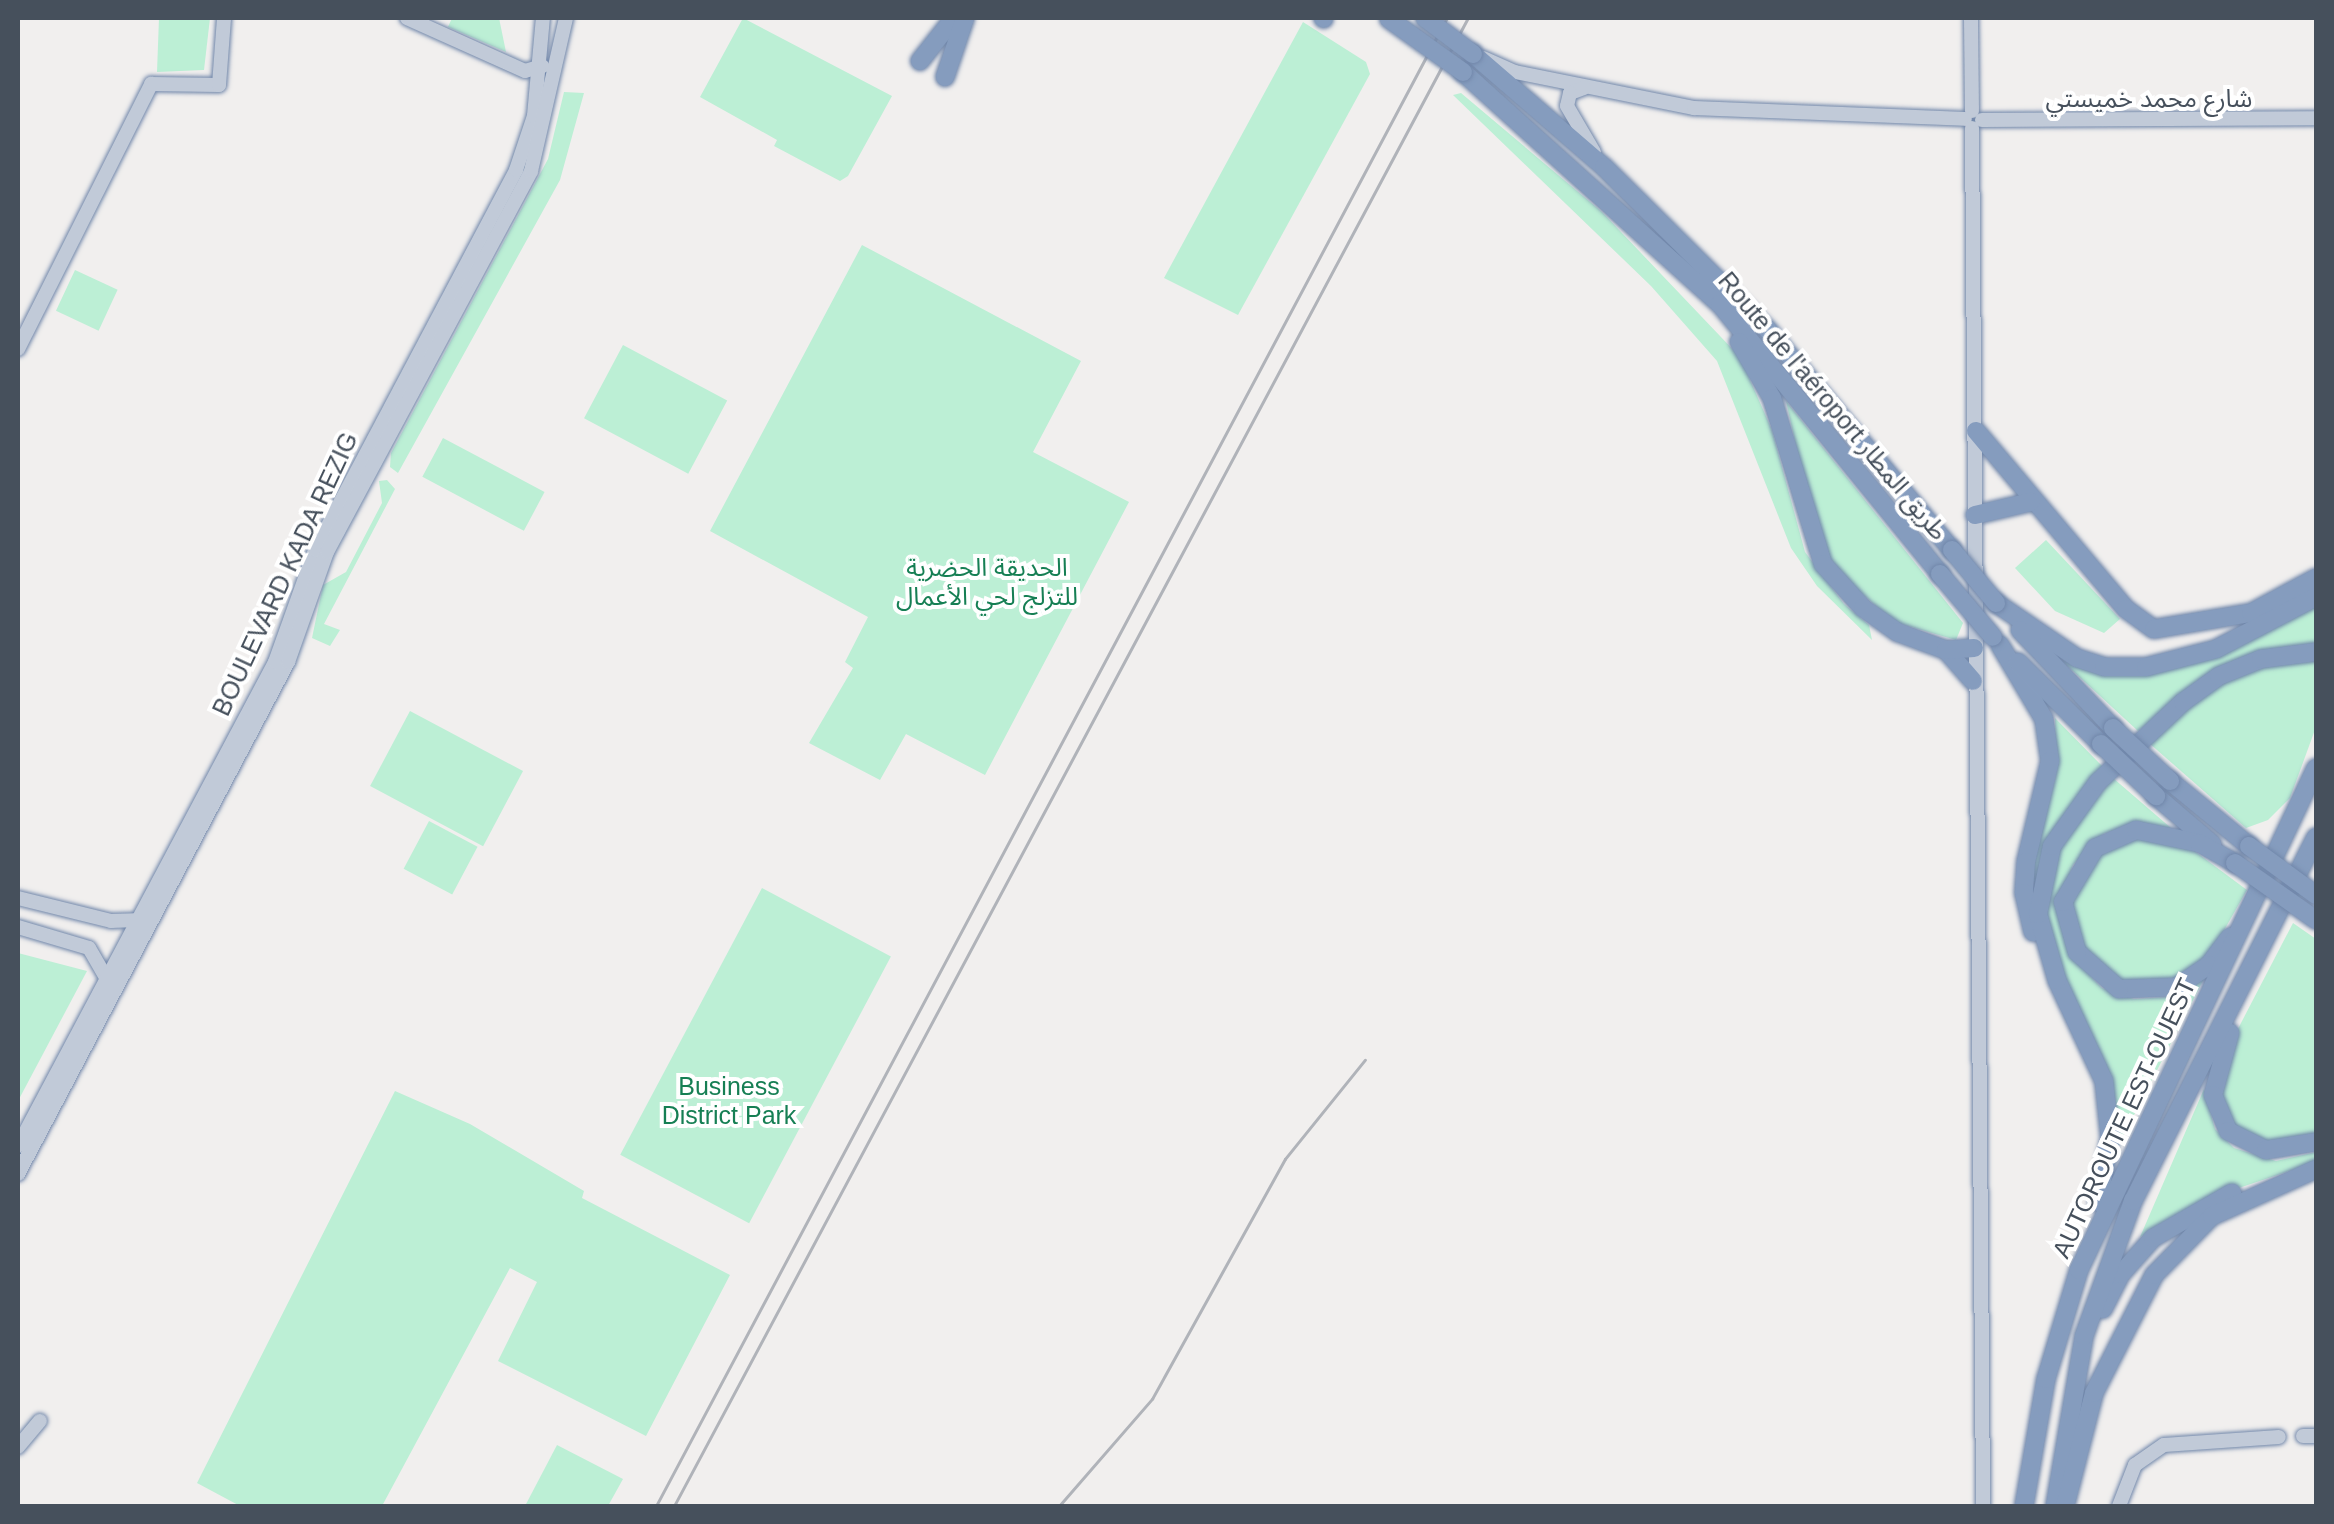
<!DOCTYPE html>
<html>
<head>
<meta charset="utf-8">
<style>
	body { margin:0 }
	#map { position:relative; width:2334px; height:1524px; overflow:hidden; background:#f1efee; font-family:Helvetica,"Noto Sans Arabic",sans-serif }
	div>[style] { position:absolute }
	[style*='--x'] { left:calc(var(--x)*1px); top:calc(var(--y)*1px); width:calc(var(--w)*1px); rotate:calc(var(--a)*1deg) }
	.green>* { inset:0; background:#bcefd5; transform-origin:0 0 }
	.roads { filter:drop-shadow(0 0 2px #7187aa) drop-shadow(0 0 2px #7187aa) }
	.secondary>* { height:14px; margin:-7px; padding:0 7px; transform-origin:7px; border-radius:7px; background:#c1cad8 }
	.highway>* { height:18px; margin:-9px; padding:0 9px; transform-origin:9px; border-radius:9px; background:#859cbe }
	.rail>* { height:2.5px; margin:-1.25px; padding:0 1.25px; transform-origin:1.25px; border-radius:1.25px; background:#b0b3b9 }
	.bridges { filter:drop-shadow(0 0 2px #7187aa) drop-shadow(0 0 2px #7187aa) }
	.highway-bridge>* { height:18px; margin:-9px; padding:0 9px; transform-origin:9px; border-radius:9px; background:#859cbe }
	span { translate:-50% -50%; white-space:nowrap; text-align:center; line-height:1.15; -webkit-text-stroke:8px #fff; paint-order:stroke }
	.street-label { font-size:25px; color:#46505c }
	.park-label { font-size:25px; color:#167f54 }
	.frame { position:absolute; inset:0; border:20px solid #46505c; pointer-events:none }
</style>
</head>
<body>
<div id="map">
	<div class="green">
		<div style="clip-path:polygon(159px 18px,210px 18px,204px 70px,157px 72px)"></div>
		<div style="clip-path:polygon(452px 18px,499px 18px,506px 52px,448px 27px)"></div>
		<div style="clip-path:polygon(743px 18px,892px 96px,848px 176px,840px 181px,774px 146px,777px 140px,700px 97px)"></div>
		<div style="clip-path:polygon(1303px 22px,1366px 62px,1370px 74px,1238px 315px,1164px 278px)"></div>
		<div style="clip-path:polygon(564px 92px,584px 93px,560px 180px,398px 473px,390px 467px,391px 453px,548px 159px)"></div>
		<div style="clip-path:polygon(1461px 93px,1602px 212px,1740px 357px,1772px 430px,1805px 552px,1844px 604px,1869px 625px,1872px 640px,1817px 586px,1791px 548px,1717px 361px,1651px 286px,1453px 95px)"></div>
		<div style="clip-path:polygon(862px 245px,1081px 361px,1033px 452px,1129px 502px,985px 775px,906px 734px,880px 780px,809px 743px,853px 668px,845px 662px,868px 617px,710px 531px)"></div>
		<div style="left:75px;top:270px;width:47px;height:45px;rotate:25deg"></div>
		<div style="left:623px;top:345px;width:118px;height:83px;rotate:28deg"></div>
		<div style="clip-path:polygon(1786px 401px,1963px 623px,1956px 640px,1894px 622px,1841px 575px,1827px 552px,1802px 474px)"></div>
		<div style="left:443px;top:438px;width:115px;height:44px;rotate:28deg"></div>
		<div style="clip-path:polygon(387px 480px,395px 489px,324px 624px,340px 630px,330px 646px,312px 638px,323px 585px,346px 572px,382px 503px,379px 481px)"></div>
		<div style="clip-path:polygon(2046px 540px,2120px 619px,2104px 633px,2055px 611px,2015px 568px)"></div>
		<div style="clip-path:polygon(2316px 606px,2316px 643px,2269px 650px,2215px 670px,2138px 731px,2061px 660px,2082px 667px,2231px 649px)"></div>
		<div style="clip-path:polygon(2316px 659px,2316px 727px,2290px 798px,2268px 820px,2246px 828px,2149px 743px,2206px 692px,2252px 668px)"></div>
		<div style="left:410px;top:711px;width:128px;height:85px;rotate:28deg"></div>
		<div style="clip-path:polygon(2055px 718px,2104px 768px,2050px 836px,2032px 901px,2032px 865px,2056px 776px)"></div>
		<div style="clip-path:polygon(2113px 778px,2171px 828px,2130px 825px,2103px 834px,2073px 865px,2058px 904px,2070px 955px,2102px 988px,2134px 999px,2167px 997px,2208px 971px,2114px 1154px,2110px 1087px,2056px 962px,2045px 916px,2060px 846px)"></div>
		<div style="left:429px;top:821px;width:55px;height:54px;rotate:28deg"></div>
		<div style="clip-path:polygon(2134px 834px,2185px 844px,2247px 890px,2210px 955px,2177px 980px,2122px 983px,2086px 955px,2071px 905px,2092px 857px)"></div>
		<div style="left:762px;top:888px;width:146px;height:302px;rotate:28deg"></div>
		<div style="clip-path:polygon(2293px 923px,2316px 939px,2316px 1140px,2285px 1148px,2236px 1135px,2219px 1102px,2228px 1048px)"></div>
		<div style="clip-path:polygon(18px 953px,87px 971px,18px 1101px)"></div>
		<div style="clip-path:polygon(2204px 1089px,2215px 1129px,2234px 1148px,2276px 1161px,2316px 1152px,2316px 1162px,2218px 1195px,2140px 1237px)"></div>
		<div style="clip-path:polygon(395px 1091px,470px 1124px,584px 1191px,582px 1198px,730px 1275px,646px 1436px,498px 1361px,537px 1282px,510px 1268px,382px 1506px,240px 1506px,197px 1483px)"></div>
		<div style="clip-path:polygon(557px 1445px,623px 1479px,608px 1506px,525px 1506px)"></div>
	</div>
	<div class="roads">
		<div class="secondary">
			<div style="--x:407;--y:18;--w:129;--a:24.2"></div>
			<div style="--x:525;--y:71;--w:18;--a:-16"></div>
			<div style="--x:1971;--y:18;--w:93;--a:89.4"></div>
			<div style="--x:1483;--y:58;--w:35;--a:24"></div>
			<div style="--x:1515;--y:72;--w:183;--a:11.4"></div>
			<div style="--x:1694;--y:108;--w:271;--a:2.3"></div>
			<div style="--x:1584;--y:88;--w:15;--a:160"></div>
			<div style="--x:1570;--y:93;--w:13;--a:103"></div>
			<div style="--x:1567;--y:106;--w:53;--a:59.6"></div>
			<div style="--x:1982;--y:120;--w:334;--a:-0.3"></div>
			<div style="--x:1972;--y:128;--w:1378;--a:89.54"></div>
			<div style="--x:18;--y:349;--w:297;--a:-63.3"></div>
			<div style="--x:151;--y:84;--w:68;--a:0.8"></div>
			<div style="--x:219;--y:85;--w:67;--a:-85.7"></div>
			<div style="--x:18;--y:898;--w:96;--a:13.9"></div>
			<div style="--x:111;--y:921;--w:25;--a:-2"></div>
			<div style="--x:18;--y:927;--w:74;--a:16.5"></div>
			<div style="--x:89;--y:948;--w:34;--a:60"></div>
			<div style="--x:18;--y:1146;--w:548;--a:-62.03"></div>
			<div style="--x:275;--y:662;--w:119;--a:-70.3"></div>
			<div style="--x:315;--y:550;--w:430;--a:-62.1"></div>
			<div style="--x:516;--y:170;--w:57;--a:-71.6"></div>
			<div style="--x:534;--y:116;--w:98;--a:-84.8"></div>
			<div style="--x:18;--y:1174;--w:579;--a:-62.2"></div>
			<div style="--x:288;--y:662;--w:117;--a:-70.5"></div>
			<div style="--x:327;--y:552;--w:432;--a:-61.8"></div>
			<div style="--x:531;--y:171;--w:157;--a:-77.1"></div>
			<div style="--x:2303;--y:1436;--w:13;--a:0"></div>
			<div style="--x:18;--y:1447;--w:34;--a:-50"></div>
			<div style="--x:2119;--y:1506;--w:44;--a:-68.7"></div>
			<div style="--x:2135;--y:1465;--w:35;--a:-35"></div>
			<div style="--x:2164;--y:1445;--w:115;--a:-4"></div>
		</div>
		<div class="highway">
			<div style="--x:1323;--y:18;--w:1;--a:45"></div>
			<div style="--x:1473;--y:54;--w:173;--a:40.8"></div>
			<div style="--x:1604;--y:167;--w:231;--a:44.8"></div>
			<div style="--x:1768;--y:330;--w:287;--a:50.1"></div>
			<div style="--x:920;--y:61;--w:55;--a:-51.7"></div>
			<div style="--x:1463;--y:72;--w:346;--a:42.1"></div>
			<div style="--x:1720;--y:304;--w:348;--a:50.8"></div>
			<div style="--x:945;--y:77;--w:62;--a:-71.3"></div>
			<div style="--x:1739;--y:342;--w:65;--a:59.5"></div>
			<div style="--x:1772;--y:398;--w:174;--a:72.9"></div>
			<div style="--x:1823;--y:564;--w:59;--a:47.7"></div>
			<div style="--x:1863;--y:608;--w:42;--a:35.2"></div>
			<div style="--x:1897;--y:632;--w:52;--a:20.2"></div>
			<div style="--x:1946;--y:650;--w:41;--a:48.9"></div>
			<div style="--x:1976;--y:431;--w:233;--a:49.9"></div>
			<div style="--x:2126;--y:609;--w:34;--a:36"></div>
			<div style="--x:2154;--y:629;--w:98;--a:-9.4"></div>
			<div style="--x:2251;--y:613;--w:74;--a:-28.3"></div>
			<div style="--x:1975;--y:515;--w:57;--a:-13.3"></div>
			<div style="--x:1996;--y:603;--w:98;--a:34.2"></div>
			<div style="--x:2077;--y:658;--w:28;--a:18"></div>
			<div style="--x:2104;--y:667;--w:42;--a:0"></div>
			<div style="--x:2146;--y:667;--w:72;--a:-14.4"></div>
			<div style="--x:2216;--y:649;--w:113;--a:-27.5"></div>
			<div style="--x:2020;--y:630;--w:135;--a:46.5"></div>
			<div style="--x:2000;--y:645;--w:86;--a:59.3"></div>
			<div style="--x:2044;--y:719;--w:42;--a:81.9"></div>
			<div style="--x:2050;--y:761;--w:104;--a:103.4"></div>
			<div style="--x:2026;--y:862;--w:31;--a:94"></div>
			<div style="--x:2024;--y:893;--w:40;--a:77"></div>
			<div style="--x:1946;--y:650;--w:28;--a:-4"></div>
			<div style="--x:2018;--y:662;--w:117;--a:44.7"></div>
			<div style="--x:2170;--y:781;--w:102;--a:39.4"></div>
			<div style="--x:2156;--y:796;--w:74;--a:40.6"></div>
			<div style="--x:2230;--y:937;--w:35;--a:127"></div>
			<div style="--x:2209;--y:965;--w:40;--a:146"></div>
			<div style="--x:2176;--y:987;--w:57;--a:178"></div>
			<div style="--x:2119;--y:989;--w:56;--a:-138.6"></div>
			<div style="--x:2077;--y:952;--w:52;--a:-105.6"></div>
			<div style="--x:2063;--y:902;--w:63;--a:-59.3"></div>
			<div style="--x:2095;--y:848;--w:45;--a:-23.7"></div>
			<div style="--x:2136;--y:830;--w:64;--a:11.7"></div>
			<div style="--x:2199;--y:843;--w:41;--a:29.1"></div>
			<div style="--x:2230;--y:1033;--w:64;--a:105.3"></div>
			<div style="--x:2213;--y:1095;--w:39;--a:67"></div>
			<div style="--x:2228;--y:1131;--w:42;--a:26.6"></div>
			<div style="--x:2266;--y:1150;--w:51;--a:-9.1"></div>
			<div style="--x:2098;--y:1202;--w:65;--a:-79.4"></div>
			<div style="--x:2110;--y:1138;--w:57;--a:-96"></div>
			<div style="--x:2104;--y:1081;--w:111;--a:-115"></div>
			<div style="--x:2057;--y:980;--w:69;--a:-106.1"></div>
			<div style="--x:2038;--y:914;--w:69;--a:-78.4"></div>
			<div style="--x:2052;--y:846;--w:79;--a:-54.3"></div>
			<div style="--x:2098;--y:782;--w:117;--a:-43.3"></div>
			<div style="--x:2183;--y:702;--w:44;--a:-35.8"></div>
			<div style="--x:2219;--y:676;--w:45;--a:-22"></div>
			<div style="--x:2261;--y:659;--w:55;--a:-7.3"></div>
			<div style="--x:2103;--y:1309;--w:39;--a:-63"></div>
			<div style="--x:2121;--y:1274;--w:48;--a:-48.4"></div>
			<div style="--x:2153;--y:1238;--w:91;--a:-29.7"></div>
			<div style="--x:2024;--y:1506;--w:129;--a:-80.2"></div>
			<div style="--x:2046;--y:1379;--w:114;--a:-73.2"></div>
			<div style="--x:2079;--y:1270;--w:555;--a:-64.73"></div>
			<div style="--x:2055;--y:1506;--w:172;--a:-80.3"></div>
			<div style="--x:2084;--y:1336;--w:144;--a:-70.1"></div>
			<div style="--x:2133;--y:1201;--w:407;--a:-63.3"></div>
			<div style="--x:2065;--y:1506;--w:117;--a:-75.6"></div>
			<div style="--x:2094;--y:1393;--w:132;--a:-63"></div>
			<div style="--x:2154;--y:1275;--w:83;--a:-45.5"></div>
			<div style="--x:2212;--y:1216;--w:114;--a:-24.3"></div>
		</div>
	</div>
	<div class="rail">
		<div style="--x:656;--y:1506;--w:1685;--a:-62.01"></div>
		<div style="--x:674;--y:1506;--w:1687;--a:-61.92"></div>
		<div style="--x:1059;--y:1506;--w:142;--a:-49"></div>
		<div style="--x:1152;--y:1399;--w:274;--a:-61"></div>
		<div style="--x:1285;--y:1159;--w:127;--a:-51.1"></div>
	</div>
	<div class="bridges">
		<div class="highway-bridge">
			<div style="--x:1425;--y:18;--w:60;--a:36.9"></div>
			<div style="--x:1389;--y:19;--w:91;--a:35.6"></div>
			<div style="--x:1952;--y:550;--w:69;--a:50.3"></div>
			<div style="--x:1940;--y:574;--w:82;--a:49.9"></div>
			<div style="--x:2113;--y:728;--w:78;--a:42.9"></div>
			<div style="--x:2101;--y:744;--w:76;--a:43.4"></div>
			<div style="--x:2249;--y:846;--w:83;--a:36.2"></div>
			<div style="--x:2235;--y:863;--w:99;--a:35.1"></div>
		</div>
	</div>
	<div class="street-label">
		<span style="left:2149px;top:98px">شارع محمد خميستي</span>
		<span style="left:1833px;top:406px;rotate:50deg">Route de l'aéroport طريق المطار</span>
		<span style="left:285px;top:574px;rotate:-65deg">BOULEVARD KADA REZIG</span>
		<span style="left:2124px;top:1118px;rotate:-65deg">AUTOROUTE EST-OUEST</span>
	</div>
	<div class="park-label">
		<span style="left:987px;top:582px">الحديقة الحضرية<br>للتزلج لحي الأعمال</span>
		<span style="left:729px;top:1101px">Business<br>District Park</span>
	</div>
	<div class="frame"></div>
</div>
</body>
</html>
